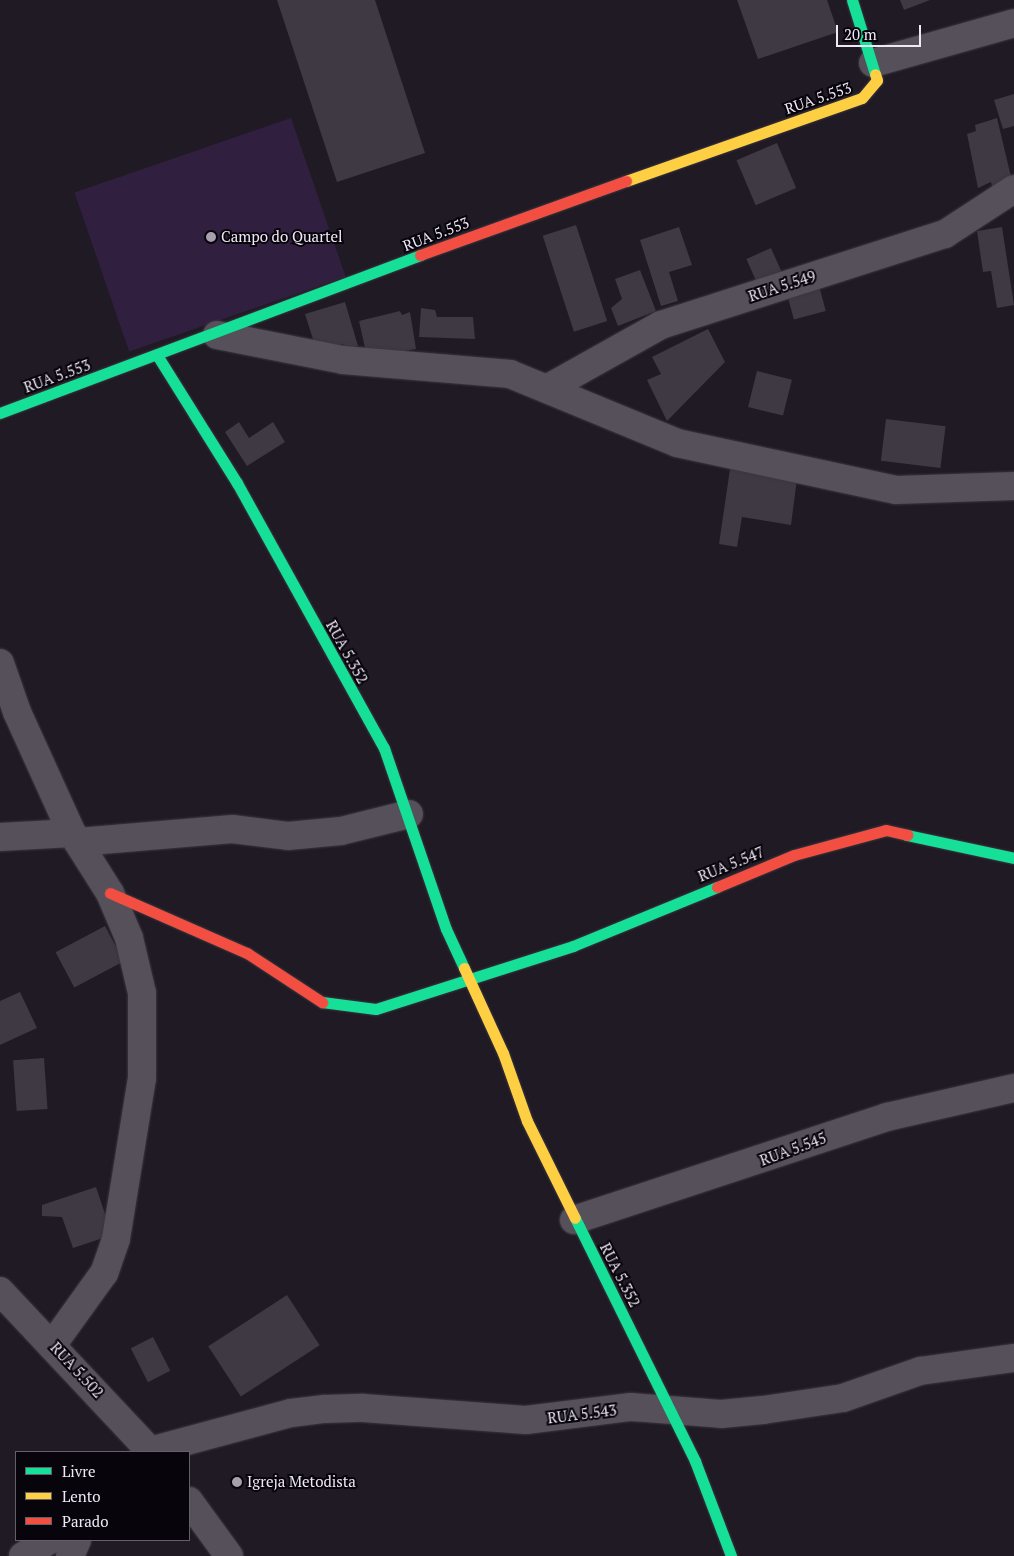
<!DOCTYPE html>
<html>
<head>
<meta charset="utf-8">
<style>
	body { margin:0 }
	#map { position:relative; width:1014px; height:1556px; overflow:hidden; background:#1f1a24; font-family:"PT Serif",serif }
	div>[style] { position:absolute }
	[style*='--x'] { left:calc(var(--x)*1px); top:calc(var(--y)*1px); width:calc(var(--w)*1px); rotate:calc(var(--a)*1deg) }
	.green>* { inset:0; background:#311f3f; transform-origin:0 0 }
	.building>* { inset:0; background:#3e3942; transform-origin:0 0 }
	.roads { filter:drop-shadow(0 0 1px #3b373f) drop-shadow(0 0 1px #3b373f) }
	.street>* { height:28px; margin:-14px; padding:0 14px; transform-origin:14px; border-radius:14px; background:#555059 }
	.fast>* { height:11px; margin:-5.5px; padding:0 5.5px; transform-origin:5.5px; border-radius:5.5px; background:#16e098 }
	.slow>* { height:11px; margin:-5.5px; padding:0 5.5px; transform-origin:5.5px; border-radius:5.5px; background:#ffcf43 }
	.jam>* { height:11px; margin:-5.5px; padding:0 5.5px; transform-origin:5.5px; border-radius:5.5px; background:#f24e42 }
	.dots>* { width:14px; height:14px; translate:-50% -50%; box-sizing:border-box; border:2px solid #08040b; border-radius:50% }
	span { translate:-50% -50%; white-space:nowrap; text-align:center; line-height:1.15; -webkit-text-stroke:4px #08040b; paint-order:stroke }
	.street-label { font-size:15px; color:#efe8f6 }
	.poi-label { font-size:15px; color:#efe8f6 }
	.left { translate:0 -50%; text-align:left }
	.legend { position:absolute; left:15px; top:1451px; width:175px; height:90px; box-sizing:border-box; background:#08040b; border:1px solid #645f69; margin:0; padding:6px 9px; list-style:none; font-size:15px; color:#efe8f6 }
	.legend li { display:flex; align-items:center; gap:10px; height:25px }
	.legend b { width:25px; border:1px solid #645f69 }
	.scale { position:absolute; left:836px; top:25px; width:85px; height:22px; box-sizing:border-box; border:2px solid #efe8f6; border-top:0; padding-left:6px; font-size:15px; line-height:18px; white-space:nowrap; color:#efe8f6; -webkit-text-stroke:4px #08040b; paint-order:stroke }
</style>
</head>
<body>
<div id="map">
	<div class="green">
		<div style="left:291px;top:118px;width:168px;height:229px;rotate:71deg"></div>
	</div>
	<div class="building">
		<div style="clip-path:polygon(277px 0,375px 0,425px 153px,337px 182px)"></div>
		<div style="clip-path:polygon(737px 0,827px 0,838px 32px,758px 59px)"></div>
		<div style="clip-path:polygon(900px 0,930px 0,904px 10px)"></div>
		<div style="clip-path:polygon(1014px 94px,1014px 126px,1003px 129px,994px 100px)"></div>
		<div style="clip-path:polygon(997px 118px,1012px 181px,992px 186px,991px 182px,978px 188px,967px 134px,976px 131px,975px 125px)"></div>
		<div style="left:777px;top:143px;width:49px;height:44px;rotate:67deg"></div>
		<div style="left:576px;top:225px;width:101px;height:35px;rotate:72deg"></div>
		<div style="clip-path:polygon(679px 227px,692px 265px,669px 272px,678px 301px,661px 306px,640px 240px)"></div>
		<div style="clip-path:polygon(1002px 227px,1014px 305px,997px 308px,991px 271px,983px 272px,977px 231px)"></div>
		<div style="left:771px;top:248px;width:32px;height:27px;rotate:66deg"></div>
		<div style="clip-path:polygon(640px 270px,656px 311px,618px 326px,611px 308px,622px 299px,615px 279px)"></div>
		<div style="left:818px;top:282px;width:30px;height:33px;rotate:75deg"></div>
		<div style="clip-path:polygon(345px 302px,358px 346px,344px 350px,343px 344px,317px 352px,305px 314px)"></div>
		<div style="clip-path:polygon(421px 308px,435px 310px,437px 317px,473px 317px,475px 339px,419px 337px)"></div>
		<div style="clip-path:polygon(400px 311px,402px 315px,410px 312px,416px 349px,367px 357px,359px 321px)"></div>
		<div style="clip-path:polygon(708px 329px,725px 362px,667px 421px,647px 380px,661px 374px,652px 357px)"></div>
		<div style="left:757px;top:371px;width:36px;height:37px;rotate:14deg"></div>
		<div style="left:886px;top:419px;width:60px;height:42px;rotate:7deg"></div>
		<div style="clip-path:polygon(239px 422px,249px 438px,273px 422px,285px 442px,247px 466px,225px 432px)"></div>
		<div style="clip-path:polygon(730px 469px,797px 479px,791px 525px,742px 517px,737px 547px,719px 544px)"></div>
		<div style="left:105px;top:926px;width:40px;height:56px;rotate:62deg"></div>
		<div style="clip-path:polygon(20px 992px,37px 1028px,0 1045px,0 1001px)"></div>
		<div style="left:44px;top:1058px;width:51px;height:31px;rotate:86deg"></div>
		<div style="clip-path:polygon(96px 1187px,112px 1235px,73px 1248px,62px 1217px,42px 1216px,42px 1205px)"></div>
		<div style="left:287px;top:1295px;width:60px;height:94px;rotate:57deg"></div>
		<div style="left:153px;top:1337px;width:38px;height:25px;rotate:63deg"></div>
	</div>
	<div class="roads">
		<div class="street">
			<div style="--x:873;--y:63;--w:147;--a:-15.8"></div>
			<div style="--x:217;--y:335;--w:128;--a:11.2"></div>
			<div style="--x:343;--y:360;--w:168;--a:4.8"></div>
			<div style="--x:510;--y:374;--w:181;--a:22.4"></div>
			<div style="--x:677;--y:443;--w:224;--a:12.1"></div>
			<div style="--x:896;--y:490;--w:118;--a:-1.9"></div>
			<div style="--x:550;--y:387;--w:127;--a:-29.2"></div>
			<div style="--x:661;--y:325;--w:298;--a:-17.8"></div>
			<div style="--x:945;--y:234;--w:82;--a:-33.1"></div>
			<div style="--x:0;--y:663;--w:52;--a:70.9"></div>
			<div style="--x:17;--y:712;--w:133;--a:65.6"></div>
			<div style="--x:72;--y:833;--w:71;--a:57.7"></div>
			<div style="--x:110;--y:893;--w:49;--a:67.1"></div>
			<div style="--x:129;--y:938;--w:57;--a:76.7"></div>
			<div style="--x:142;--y:993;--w:85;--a:90"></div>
			<div style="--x:142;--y:1078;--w:163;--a:99.2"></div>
			<div style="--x:116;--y:1239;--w:36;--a:109"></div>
			<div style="--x:104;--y:1273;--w:87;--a:125.7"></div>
			<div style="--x:0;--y:837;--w:72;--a:-3.2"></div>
			<div style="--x:78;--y:842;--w:155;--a:-4.8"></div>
			<div style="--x:232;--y:829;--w:56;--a:7.1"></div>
			<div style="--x:288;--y:836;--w:53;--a:-5.4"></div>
			<div style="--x:341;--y:831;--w:70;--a:-14"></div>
			<div style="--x:574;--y:1220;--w:330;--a:-18.2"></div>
			<div style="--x:887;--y:1117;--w:130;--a:-12.9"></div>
			<div style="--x:0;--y:1291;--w:221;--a:46.8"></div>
			<div style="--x:146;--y:1452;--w:150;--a:-15.1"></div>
			<div style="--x:291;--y:1413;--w:34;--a:-7"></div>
			<div style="--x:325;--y:1409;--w:38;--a:-2"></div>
			<div style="--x:363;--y:1408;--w:163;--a:4.2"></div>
			<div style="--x:526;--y:1420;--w:106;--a:-7.1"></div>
			<div style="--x:631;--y:1407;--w:90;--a:4.4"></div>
			<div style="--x:721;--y:1414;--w:42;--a:-5.4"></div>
			<div style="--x:763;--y:1410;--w:81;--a:-8.5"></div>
			<div style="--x:843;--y:1398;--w:82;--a:-19.3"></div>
			<div style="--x:920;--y:1371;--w:95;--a:-7.9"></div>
			<div style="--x:189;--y:1501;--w:68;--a:54"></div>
			<div style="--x:23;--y:1556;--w:31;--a:-31"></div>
			<div style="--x:70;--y:1556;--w:17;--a:-66"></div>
		</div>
		<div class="fast">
			<div style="--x:852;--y:0;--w:77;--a:72.7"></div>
			<div style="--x:157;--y:355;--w:151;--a:58"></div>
			<div style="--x:237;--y:483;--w:303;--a:61"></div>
			<div style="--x:384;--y:748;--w:191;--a:71.1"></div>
			<div style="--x:446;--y:929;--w:43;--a:65.2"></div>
			<div style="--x:0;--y:413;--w:449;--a:-20.6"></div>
			<div style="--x:907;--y:835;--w:109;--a:12.1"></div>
			<div style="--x:322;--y:1002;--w:54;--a:7.4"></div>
			<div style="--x:376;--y:1009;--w:207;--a:-17.7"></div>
			<div style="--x:573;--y:946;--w:156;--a:-22.3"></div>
			<div style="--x:575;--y:1218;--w:271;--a:63.7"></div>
			<div style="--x:695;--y:1461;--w:102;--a:69.2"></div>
		</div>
		<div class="slow">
			<div style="--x:626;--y:181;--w:250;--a:-19.4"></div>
			<div style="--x:862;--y:98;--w:23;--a:-50"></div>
			<div style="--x:877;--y:80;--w:6;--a:-108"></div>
			<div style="--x:464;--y:968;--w:94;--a:65.4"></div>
			<div style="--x:503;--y:1053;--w:72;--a:70.6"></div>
			<div style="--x:527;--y:1121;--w:108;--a:63.7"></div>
		</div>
		<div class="jam">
			<div style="--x:420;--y:255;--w:219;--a:-19.8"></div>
			<div style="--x:717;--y:887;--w:83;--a:-22.6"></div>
			<div style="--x:794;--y:855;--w:95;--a:-15.2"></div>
			<div style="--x:886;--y:830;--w:22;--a:13"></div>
			<div style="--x:110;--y:893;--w:150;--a:23.7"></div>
			<div style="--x:247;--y:953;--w:90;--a:33.2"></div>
		</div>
	</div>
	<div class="dots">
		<div style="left:211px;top:237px;background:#a6a0ac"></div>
		<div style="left:237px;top:1482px;background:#a6a0ac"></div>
	</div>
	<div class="street-label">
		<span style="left:818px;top:98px;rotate:-19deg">RUA 5.553</span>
		<span style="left:436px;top:234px;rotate:-21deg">RUA 5.553</span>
		<span style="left:782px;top:286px;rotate:-18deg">RUA 5.549</span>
		<span style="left:57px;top:376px;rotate:-20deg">RUA 5.553</span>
		<span style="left:347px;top:652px;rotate:61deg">RUA 5.352</span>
		<span style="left:731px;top:864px;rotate:-22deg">RUA 5.547</span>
		<span style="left:793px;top:1149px;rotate:-20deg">RUA 5.545</span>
		<span style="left:620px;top:1275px;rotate:63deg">RUA 5.352</span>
		<span style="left:77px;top:1370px;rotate:47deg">RUA 5.502</span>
		<span style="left:582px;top:1414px;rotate:-7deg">RUA 5.543</span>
	</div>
	<div class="poi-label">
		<span class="left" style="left:221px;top:237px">Campo do Quartel</span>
		<span class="left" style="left:247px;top:1482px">Igreja Metodista</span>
	</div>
	<ul class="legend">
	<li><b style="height:6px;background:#16e098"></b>Livre</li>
	<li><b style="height:6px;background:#ffcf43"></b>Lento</li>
	<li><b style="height:6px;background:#f24e42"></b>Parado</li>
	</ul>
	<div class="scale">20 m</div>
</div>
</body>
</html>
